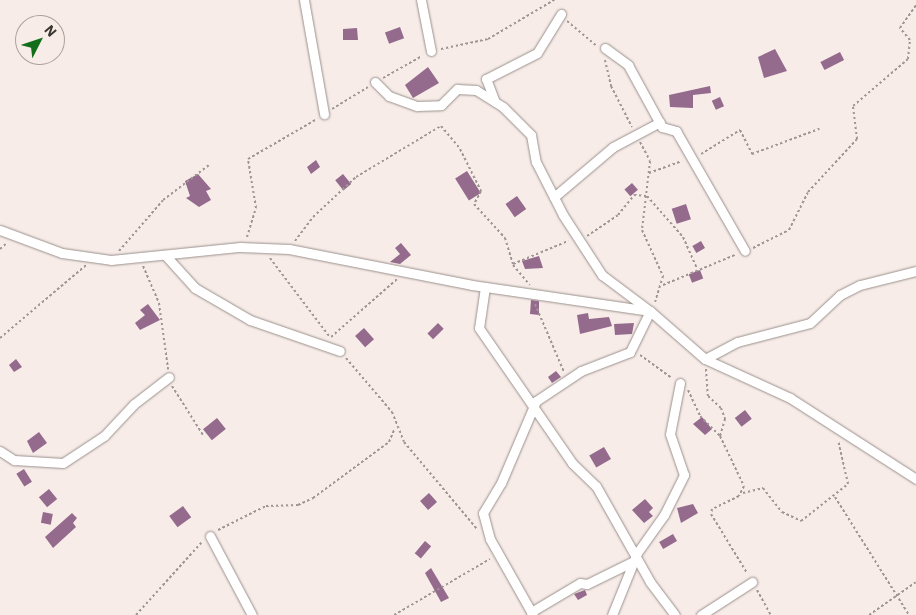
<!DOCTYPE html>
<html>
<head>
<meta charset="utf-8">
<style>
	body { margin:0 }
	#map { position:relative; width:916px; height:615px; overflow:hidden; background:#f7ece8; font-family:"IBM Plex Sans",sans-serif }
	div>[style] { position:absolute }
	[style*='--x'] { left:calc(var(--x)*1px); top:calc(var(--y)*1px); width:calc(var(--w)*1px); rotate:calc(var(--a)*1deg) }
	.building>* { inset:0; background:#946a8d; transform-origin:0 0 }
	.path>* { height:2px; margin-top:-1px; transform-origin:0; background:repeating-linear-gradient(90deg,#9e9693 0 2.5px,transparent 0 5px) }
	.roads { filter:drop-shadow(0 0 1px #9a908c) drop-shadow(0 0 1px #9a908c) }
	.minor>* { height:9px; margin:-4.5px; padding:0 4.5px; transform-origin:4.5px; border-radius:4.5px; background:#fff }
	span { translate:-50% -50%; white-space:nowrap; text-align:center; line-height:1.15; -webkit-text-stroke:5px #f7ece8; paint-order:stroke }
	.north { position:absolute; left:15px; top:15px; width:50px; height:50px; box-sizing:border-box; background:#f7ece8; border:1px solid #aba29f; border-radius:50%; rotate:49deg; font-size:14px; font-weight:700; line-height:20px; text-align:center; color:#383432 }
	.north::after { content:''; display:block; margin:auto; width:18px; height:22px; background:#136e1a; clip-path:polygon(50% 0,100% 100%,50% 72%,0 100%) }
</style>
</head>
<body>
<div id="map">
	<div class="building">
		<div style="left:400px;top:27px;width:12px;height:16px;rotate:70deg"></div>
		<div style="clip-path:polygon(357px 28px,358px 40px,343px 40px,343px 29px)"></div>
		<div style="clip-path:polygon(775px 49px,787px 71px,764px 78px,758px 57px)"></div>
		<div style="left:840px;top:52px;width:9px;height:22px;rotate:63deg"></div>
		<div style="clip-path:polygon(428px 67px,439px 83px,413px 98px,405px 85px)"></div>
		<div style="clip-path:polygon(710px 86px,711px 93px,693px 95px,693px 108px,670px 107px,669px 95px)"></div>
		<div style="left:720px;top:97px;width:10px;height:9px;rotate:66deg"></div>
		<div style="clip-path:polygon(316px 160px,320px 167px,311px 174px,307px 167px)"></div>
		<div style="left:467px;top:171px;width:26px;height:14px;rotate:58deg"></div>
		<div style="clip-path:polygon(198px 174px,211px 189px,206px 191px,211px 200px,199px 207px,186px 198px,190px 196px,185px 181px)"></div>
		<div style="left:343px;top:174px;width:13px;height:10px;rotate:51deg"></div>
		<div style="left:632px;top:183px;width:9px;height:10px;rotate:49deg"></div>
		<div style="left:517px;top:196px;width:16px;height:14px;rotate:55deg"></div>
		<div style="left:686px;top:204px;width:16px;height:15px;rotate:72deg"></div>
		<div style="left:701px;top:241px;width:8px;height:10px;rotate:60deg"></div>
		<div style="clip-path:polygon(401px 243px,411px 255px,400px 264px,390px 262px,400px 254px,395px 248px)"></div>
		<div style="clip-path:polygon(539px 256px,543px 268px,525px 269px,522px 261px)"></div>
		<div style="left:700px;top:270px;width:9px;height:12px;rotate:69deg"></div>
		<div style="clip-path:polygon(531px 300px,539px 301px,539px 315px,530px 314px)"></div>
		<div style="clip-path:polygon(148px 304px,160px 320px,140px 330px,135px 323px,145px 315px,140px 310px)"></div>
		<div style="clip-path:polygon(588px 313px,589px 319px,609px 317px,612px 326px,580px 334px,577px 315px)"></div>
		<div style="left:438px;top:323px;width:8px;height:15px;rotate:45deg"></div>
		<div style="clip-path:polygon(634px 323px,632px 334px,615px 335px,614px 324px)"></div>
		<div style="left:364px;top:328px;width:15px;height:12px;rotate:48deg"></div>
		<div style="clip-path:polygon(16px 359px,22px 367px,14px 372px,9px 365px)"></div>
		<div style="clip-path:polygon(556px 371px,561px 377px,552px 383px,548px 377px)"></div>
		<div style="left:745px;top:410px;width:11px;height:13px;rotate:52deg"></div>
		<div style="clip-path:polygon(702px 417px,712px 429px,705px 435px,693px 424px)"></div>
		<div style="left:217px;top:418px;width:14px;height:18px;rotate:51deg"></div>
		<div style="clip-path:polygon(39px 432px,47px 443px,33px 453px,27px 441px)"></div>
		<div style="left:604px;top:447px;width:14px;height:17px;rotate:60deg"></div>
		<div style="left:24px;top:469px;width:15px;height:9px;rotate:58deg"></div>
		<div style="left:49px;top:489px;width:13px;height:13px;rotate:51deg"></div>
		<div style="left:429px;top:493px;width:12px;height:12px;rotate:48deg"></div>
		<div style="clip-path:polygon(645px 499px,653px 508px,649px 512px,653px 516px,644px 523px,632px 510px)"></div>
		<div style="clip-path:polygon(693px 504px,698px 513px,681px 523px,677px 508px)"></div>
		<div style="left:183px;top:506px;width:14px;height:17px;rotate:54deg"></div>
		<div style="left:43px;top:512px;width:10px;height:11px;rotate:11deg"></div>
		<div style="clip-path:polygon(72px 513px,77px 518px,73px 523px,76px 527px,53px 548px,45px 537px)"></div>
		<div style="left:673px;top:534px;width:8px;height:16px;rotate:60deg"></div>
		<div style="left:425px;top:541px;width:8px;height:16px;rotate:40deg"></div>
		<div style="clip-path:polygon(431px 568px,449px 598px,441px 602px,425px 573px)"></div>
		<div style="clip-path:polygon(585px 590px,587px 595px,578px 600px,574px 594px)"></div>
	</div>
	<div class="path">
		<div style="--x:567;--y:21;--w:38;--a:40"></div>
		<div style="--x:441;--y:49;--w:48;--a:-12"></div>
		<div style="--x:488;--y:39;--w:77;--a:-30.6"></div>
		<div style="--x:605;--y:60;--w:27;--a:77"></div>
		<div style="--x:611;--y:86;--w:46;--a:62.9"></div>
		<div style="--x:383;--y:78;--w:45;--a:-29.4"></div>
		<div style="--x:332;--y:109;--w:42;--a:-31.4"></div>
		<div style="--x:640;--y:142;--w:21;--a:62"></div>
		<div style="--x:650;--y:161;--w:69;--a:96.6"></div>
		<div style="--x:642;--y:230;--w:51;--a:65.5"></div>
		<div style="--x:663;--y:276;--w:27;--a:107"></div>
		<div style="--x:701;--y:154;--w:46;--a:-31.6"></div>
		<div style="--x:740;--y:130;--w:27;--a:63"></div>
		<div style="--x:752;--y:154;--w:72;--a:-20.5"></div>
		<div style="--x:649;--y:173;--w:35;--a:-20"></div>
		<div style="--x:587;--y:236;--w:37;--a:-34"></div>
		<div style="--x:618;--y:215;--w:26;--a:-51"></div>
		<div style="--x:634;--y:195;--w:13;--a:4"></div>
		<div style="--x:647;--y:196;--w:55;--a:48.7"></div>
		<div style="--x:683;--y:237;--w:34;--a:66"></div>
		<div style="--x:247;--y:237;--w:30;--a:-73"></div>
		<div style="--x:256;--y:208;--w:50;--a:-99.3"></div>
		<div style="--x:248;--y:159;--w:80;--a:-30.1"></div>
		<div style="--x:295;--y:241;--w:30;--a:-53"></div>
		<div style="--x:313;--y:217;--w:59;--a:-42.9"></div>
		<div style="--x:356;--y:177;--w:99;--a:-31"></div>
		<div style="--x:441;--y:126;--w:30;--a:50"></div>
		<div style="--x:460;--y:149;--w:47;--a:63.4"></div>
		<div style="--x:481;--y:191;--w:15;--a:118"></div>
		<div style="--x:474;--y:204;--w:46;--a:47.6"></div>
		<div style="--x:505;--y:238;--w:28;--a:73"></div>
		<div style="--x:513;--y:265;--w:26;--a:50"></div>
		<div style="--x:753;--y:248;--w:40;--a:-26.6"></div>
		<div style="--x:789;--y:230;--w:42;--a:-63.4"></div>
		<div style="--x:808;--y:192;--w:72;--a:-47.2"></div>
		<div style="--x:857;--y:139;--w:33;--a:-97"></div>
		<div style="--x:853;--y:106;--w:72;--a:-40.5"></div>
		<div style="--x:908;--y:59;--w:19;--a:-84"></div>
		<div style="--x:910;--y:40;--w:16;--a:-130"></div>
		<div style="--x:900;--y:28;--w:28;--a:-55"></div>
		<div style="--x:0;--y:249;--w:9;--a:-41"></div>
		<div style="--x:119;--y:251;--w:67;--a:-49.2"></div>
		<div style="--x:163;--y:200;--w:58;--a:-37.3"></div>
		<div style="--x:270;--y:258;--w:98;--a:52.9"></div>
		<div style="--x:513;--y:264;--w:60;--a:-22.7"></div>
		<div style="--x:143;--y:266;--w:40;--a:66.6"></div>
		<div style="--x:159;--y:303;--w:67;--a:82.2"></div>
		<div style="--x:663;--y:285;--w:80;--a:-22.7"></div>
		<div style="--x:535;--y:304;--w:74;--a:66.9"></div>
		<div style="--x:331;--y:337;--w:88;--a:-41.3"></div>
		<div style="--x:0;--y:338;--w:113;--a:-40.3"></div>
		<div style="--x:640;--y:355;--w:39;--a:36"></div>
		<div style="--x:346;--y:358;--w:71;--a:49.6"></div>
		<div style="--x:392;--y:412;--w:32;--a:68"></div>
		<div style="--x:404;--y:442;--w:114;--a:50"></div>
		<div style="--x:706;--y:369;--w:27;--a:86"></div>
		<div style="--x:708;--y:396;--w:18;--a:43"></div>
		<div style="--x:721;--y:408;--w:12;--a:70"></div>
		<div style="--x:725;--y:419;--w:18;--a:106"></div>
		<div style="--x:720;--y:436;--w:55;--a:64.4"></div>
		<div style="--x:744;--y:486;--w:11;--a:117"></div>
		<div style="--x:739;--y:496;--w:30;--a:154"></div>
		<div style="--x:712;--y:509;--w:5;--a:101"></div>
		<div style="--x:711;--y:514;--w:69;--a:58.6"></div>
		<div style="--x:172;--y:386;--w:58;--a:57.7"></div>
		<div style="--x:688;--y:390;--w:29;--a:65"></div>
		<div style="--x:700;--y:416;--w:28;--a:45"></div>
		<div style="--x:743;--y:493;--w:21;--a:-14"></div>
		<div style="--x:763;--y:488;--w:31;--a:52"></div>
		<div style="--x:782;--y:512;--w:21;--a:25"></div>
		<div style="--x:801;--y:521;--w:60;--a:-38.2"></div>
		<div style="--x:848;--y:484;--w:45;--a:-102.8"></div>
		<div style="--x:835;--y:497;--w:139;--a:57.9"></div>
		<div style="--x:218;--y:530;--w:54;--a:-26.6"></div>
		<div style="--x:266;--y:506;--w:32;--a:-2"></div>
		<div style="--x:298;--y:505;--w:17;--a:-25"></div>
		<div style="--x:313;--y:498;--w:94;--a:-36.4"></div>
		<div style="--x:389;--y:442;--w:15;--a:-67"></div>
		<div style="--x:757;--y:590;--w:29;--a:61"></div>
		<div style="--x:136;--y:615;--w:98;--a:-47.9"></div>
		<div style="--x:394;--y:615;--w:111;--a:-30.3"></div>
		<div style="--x:869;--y:615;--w:57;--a:-35.1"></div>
	</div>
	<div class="roads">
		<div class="minor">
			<div style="--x:304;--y:0;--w:116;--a:80"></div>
			<div style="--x:421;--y:0;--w:52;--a:78.9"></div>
			<div style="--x:605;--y:48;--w:29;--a:36"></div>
			<div style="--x:628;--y:65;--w:71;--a:61.3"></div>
			<div style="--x:662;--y:127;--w:15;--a:16"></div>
			<div style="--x:676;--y:131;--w:138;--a:60.1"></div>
			<div style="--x:375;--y:82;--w:20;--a:45"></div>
			<div style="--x:389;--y:96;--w:30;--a:20"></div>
			<div style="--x:417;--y:106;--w:24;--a:-2"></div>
			<div style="--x:441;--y:105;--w:23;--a:-45"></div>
			<div style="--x:457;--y:89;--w:19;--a:3"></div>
			<div style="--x:476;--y:90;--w:32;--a:32"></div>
			<div style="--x:503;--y:107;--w:40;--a:45"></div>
			<div style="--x:531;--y:135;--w:27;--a:80"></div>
			<div style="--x:536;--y:162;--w:59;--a:63"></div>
			<div style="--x:563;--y:215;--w:72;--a:57"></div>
			<div style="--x:602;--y:275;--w:60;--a:36.9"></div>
			<div style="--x:650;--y:311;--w:46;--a:116"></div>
			<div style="--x:630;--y:352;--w:53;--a:158.8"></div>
			<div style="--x:581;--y:371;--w:54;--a:146.3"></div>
			<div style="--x:536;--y:401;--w:89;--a:113.1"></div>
			<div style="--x:501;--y:483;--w:35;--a:121"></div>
			<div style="--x:483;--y:513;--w:27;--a:75"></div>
			<div style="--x:490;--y:539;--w:87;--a:60.5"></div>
			<div style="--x:495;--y:102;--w:25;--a:-111"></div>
			<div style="--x:486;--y:79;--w:57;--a:-27"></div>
			<div style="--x:537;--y:53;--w:46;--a:-58.4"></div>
			<div style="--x:554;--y:197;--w:77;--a:-40.3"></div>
			<div style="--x:613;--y:147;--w:53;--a:-28"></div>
			<div style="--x:0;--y:230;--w:66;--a:20.4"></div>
			<div style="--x:62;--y:253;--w:49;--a:8.1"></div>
			<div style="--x:111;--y:260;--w:130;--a:-5.8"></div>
			<div style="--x:240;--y:247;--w:49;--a:2.3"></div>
			<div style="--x:289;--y:249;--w:187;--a:11.1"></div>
			<div style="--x:472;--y:285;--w:180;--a:8.3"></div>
			<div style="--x:650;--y:311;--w:73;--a:41.1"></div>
			<div style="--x:705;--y:359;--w:94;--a:24.6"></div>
			<div style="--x:790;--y:398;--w:150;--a:32.7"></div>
			<div style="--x:166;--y:256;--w:43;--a:47.8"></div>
			<div style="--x:195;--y:288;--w:64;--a:30.2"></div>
			<div style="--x:250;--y:320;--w:95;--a:19"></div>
			<div style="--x:485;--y:287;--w:41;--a:98.3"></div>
			<div style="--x:479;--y:328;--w:164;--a:55.4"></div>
			<div style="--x:572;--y:463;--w:33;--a:44"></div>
			<div style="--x:596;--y:486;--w:110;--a:60.6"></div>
			<div style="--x:650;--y:582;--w:41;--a:52.9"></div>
			<div style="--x:705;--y:359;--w:36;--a:-28"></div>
			<div style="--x:737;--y:342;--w:75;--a:-14.6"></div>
			<div style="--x:810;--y:323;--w:41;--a:-43"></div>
			<div style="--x:840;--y:295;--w:22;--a:-27"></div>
			<div style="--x:860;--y:285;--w:58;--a:-14"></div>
			<div style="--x:0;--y:451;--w:17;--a:33"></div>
			<div style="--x:14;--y:460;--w:49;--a:3.5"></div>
			<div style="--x:63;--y:463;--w:49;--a:-33.4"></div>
			<div style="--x:104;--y:436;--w:44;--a:-46.8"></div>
			<div style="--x:134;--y:404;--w:44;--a:-37.6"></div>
			<div style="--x:210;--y:536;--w:89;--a:62"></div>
			<div style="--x:531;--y:612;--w:57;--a:-30.6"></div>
			<div style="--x:580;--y:583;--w:7;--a:8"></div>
			<div style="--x:587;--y:584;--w:52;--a:-26.1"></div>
			<div style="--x:612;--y:615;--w:67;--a:-68"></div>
			<div style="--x:637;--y:553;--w:47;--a:-54.6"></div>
			<div style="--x:664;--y:515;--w:45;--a:-63.4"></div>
			<div style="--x:684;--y:475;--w:43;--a:-108.9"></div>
			<div style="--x:670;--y:434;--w:52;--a:-78.9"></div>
			<div style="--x:701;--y:615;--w:61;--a:-32.9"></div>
		</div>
	</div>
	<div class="north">N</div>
</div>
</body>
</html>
